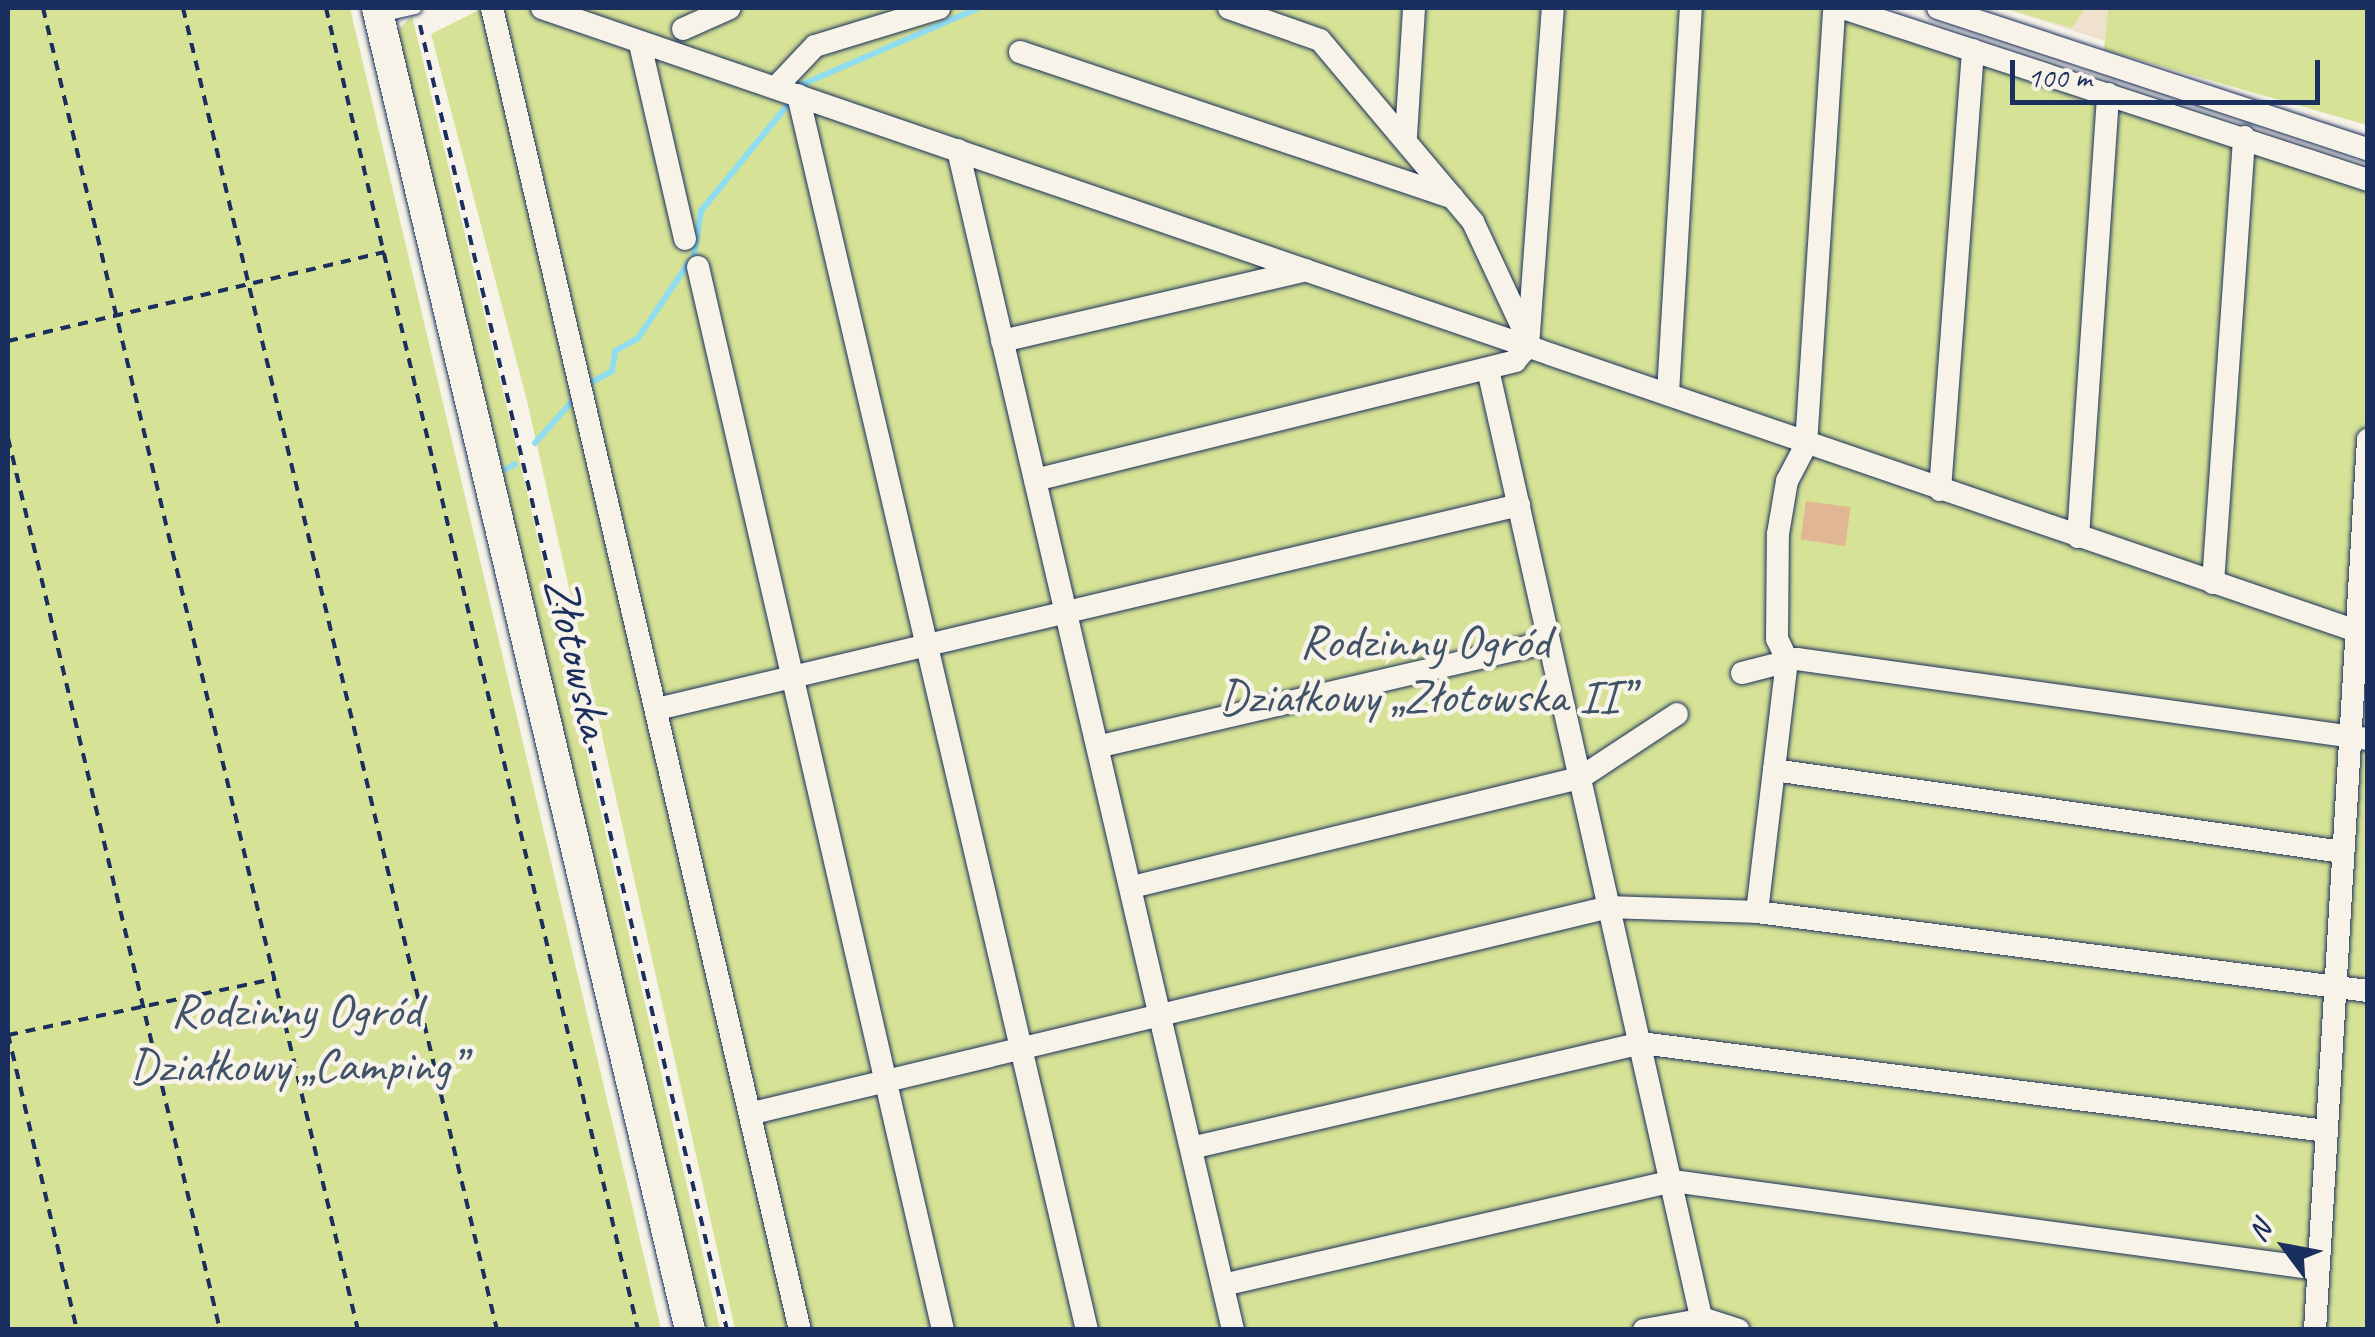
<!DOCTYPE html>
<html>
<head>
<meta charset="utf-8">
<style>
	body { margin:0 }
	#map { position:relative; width:2375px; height:1337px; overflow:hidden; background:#f7f3e8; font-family:Caveat,sans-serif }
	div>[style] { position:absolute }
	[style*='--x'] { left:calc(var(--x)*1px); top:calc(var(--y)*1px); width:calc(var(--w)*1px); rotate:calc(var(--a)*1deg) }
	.built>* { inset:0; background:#f0e1ce }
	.green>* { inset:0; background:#d6e295 }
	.stream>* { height:6px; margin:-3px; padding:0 3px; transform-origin:3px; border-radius:3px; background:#90ddf0 }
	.building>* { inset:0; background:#e1b692; transform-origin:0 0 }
	.path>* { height:4px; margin-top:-2px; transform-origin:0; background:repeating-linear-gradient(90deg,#1b2f5e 0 10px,transparent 0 18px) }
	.roads { filter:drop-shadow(0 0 2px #1b2f5e) drop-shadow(0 0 2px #1b2f5e) }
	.lane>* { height:11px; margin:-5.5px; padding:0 5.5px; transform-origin:5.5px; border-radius:5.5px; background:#f7f3e8 }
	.street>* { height:22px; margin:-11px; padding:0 11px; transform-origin:11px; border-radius:11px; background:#f7f3e8 }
	.secondary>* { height:30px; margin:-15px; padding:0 15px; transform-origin:15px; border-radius:15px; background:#f7f3e8 }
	span { translate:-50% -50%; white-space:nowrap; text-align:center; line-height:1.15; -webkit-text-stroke:9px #f7f3e8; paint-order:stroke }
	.park-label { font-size:48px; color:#405369 }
	.street-label { font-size:48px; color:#1b2f5e }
	.frame { position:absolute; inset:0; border:10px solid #1b2f5e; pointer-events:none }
	.north { position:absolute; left:2235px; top:1197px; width:100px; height:100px; -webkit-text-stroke:8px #f7f3e8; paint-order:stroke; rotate:302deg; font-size:28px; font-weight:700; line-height:40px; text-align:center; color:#1b2f5e }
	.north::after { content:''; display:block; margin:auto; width:35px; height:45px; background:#1b2f5e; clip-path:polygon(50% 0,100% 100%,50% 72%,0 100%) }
	.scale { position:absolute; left:2010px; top:60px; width:310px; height:45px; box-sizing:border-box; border:5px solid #1b2f5e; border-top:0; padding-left:12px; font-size:30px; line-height:35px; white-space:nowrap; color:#1b2f5e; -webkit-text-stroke:8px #f7f3e8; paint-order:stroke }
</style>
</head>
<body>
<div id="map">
	<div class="built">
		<div style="clip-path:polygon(2002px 8px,2108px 8px,2105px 41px)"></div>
	</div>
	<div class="green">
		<div style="clip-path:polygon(8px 8px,350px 8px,661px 1329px,8px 1329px)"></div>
		<div style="clip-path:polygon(483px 8px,1879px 8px,2367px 167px,2367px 1329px,735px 1329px,528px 405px,431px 34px)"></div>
		<div style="clip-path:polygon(2004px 8px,2085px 8px,2072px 28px)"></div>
		<div style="clip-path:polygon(2108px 8px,2367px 8px,2367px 125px,2104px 50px)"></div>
		<div style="clip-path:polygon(412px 16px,517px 449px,720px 1329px,699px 1329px,395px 33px)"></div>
	</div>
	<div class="stream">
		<div style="--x:948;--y:21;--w:34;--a:-23"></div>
		<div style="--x:801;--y:85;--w:156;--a:-23.4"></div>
		<div style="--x:694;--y:255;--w:45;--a:-81"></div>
		<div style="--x:701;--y:211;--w:139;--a:-50.8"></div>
		<div style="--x:588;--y:384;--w:27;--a:-28"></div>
		<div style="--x:612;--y:371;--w:20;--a:-81"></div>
		<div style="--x:615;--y:351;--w:26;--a:-29"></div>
		<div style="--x:638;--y:338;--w:89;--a:-56"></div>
		<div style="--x:535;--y:443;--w:59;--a:-48.4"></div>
		<div style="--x:506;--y:469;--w:10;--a:-29"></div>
	</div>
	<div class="building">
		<div style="left:1806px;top:501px;width:45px;height:39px;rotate:8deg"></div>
	</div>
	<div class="path">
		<div style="--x:43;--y:8;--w:1359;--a:76.6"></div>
		<div style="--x:183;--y:8;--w:1359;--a:76.64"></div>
		<div style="--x:326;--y:8;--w:1358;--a:76.72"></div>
		<div style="--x:420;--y:25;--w:1341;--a:76.76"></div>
		<div style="--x:8;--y:341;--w:387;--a:-13.3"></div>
		<div style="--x:8;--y:438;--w:917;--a:76.63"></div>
		<div style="--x:8;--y:1034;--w:304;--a:76.9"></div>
		<div style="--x:8;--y:1035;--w:272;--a:-11.9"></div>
	</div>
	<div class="roads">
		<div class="lane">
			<div style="--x:380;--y:16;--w:36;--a:-13"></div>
		</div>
		<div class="street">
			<div style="--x:492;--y:8;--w:1357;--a:76.89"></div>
			<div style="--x:542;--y:8;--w:1918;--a:18.95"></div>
			<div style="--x:1229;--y:8;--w:96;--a:19.4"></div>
			<div style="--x:1320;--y:40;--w:238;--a:49.9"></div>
			<div style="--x:1473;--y:222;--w:123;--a:64.9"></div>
			<div style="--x:1843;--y:8;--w:552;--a:18.14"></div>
			<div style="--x:1938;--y:8;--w:453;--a:18.2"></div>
			<div style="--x:683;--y:29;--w:51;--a:-24.1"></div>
			<div style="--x:640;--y:44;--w:200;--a:77"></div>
			<div style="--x:1020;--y:52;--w:457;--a:18.6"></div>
			<div style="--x:777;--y:86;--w:55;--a:-46.5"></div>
			<div style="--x:815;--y:46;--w:130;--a:-17"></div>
			<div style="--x:798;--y:95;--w:1268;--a:76.83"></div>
			<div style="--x:1406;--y:136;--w:128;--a:-86.4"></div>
			<div style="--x:958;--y:150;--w:1212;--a:76.88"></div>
			<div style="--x:698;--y:267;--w:1091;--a:77.02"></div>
			<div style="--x:1002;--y:341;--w:312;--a:-13.1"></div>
			<div style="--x:1489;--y:374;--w:980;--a:77.33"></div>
			<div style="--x:1668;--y:393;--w:386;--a:-86.6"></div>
			<div style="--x:1035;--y:480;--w:495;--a:-13.9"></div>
			<div style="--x:1515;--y:361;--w:20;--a:-49"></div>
			<div style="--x:1528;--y:346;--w:339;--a:-85.8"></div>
			<div style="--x:1940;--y:490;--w:441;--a:-85.7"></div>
			<div style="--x:2078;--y:537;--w:444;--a:-86.1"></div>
			<div style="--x:2213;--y:583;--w:447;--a:-86"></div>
			<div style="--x:1742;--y:673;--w:57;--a:-14.3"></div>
			<div style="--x:1797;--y:659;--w:577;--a:7.98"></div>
			<div style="--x:657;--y:709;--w:886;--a:-13.31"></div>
			<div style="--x:1101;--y:746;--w:460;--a:-13.1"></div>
			<div style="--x:1774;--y:770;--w:574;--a:8.21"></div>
			<div style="--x:1132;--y:887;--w:461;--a:-13.7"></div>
			<div style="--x:1580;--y:778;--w:116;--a:-33.4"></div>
			<div style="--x:1757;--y:912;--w:254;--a:-83.2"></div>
			<div style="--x:1787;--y:660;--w:23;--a:-115"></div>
			<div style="--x:1777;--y:639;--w:105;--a:-89.5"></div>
			<div style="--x:1778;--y:534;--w:54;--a:-80.4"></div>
			<div style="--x:1787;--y:481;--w:41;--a:-62.2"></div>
			<div style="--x:1806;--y:445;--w:438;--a:-86.3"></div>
			<div style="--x:753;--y:1113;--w:881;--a:-13.52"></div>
			<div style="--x:1610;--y:907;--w:147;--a:1.9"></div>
			<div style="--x:1757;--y:912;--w:616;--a:7.37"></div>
			<div style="--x:1191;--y:1148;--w:462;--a:-13.1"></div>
			<div style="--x:1641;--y:1043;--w:691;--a:7.32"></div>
			<div style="--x:1223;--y:1285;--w:462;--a:-13"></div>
			<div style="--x:1673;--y:1181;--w:651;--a:7.77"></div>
			<div style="--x:1644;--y:1330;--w:62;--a:-10.2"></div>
			<div style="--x:1705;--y:1319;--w:35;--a:18"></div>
			<div style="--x:2315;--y:1330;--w:892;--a:-86.59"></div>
		</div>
		<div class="secondary">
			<div style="--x:377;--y:8;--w:1359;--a:76.68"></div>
		</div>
	</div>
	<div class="park-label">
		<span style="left:1425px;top:669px">Rodzinny Ogród<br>Działkowy „Złotowska II”</span>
		<span style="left:296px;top:1038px">Rodzinny Ogród<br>Działkowy „Camping”</span>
	</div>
	<div class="street-label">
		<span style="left:578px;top:658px;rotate:77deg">Złotowska</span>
	</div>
	<div class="frame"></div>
	<div class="north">N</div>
	<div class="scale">100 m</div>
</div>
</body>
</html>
